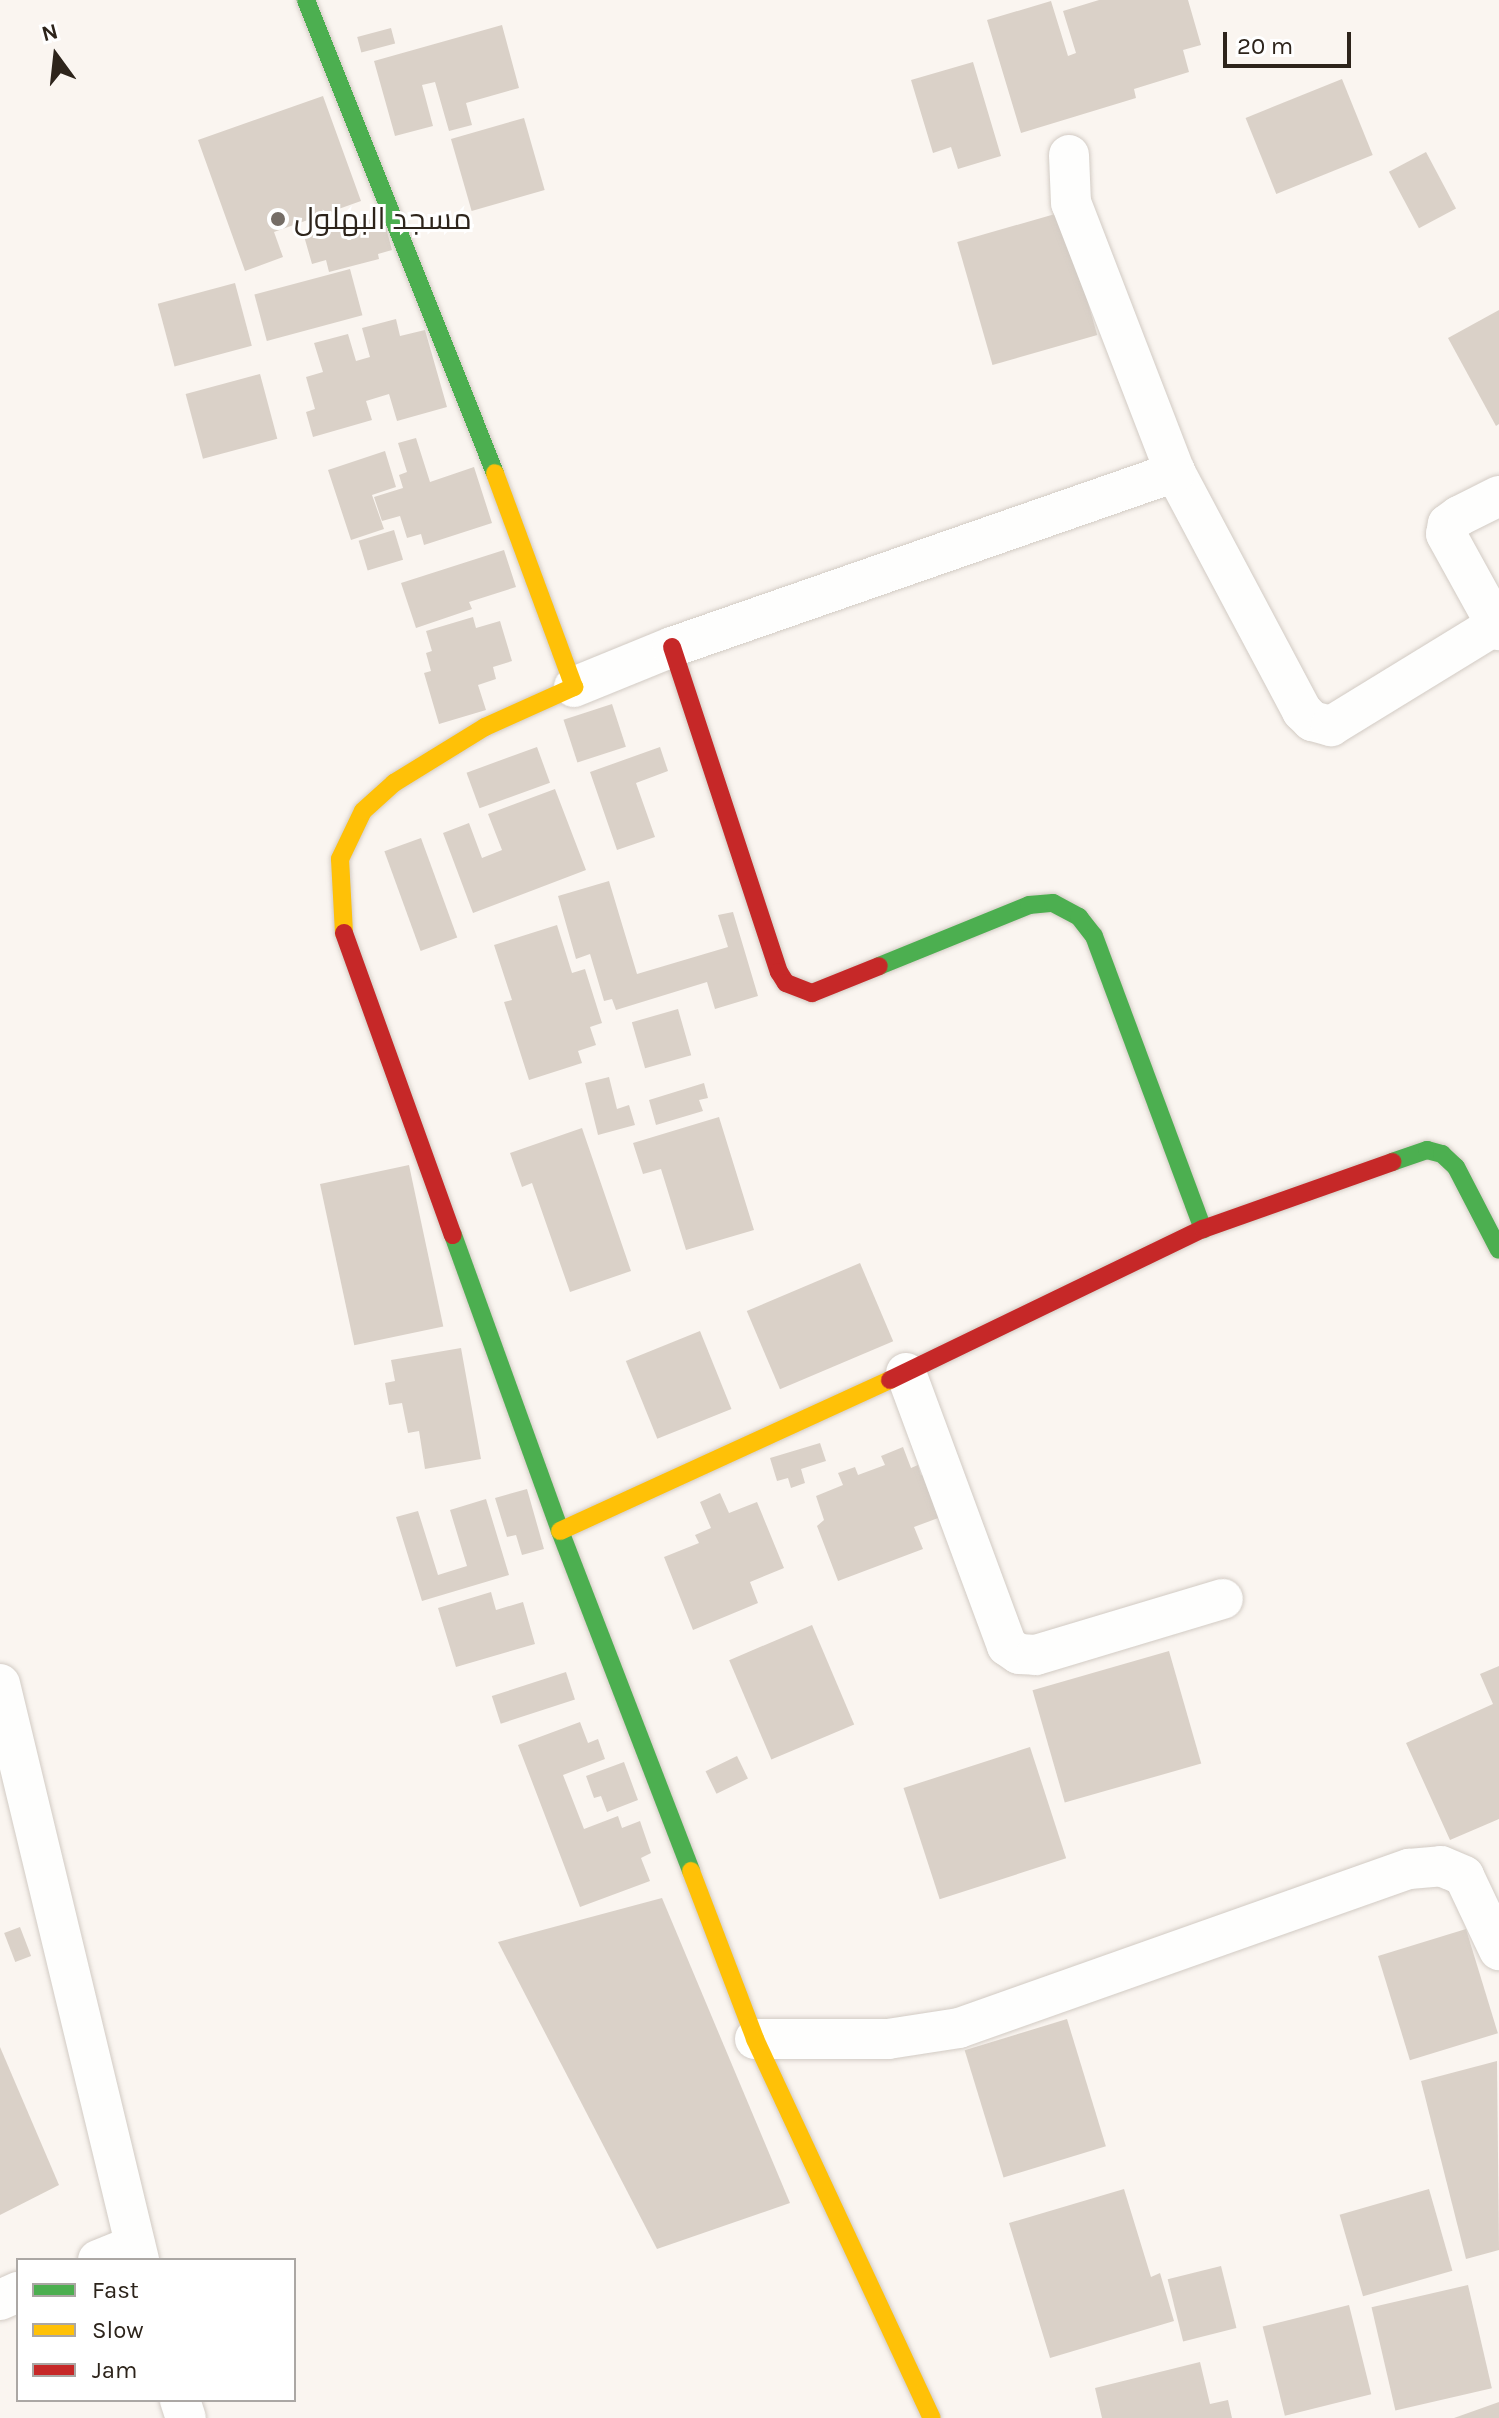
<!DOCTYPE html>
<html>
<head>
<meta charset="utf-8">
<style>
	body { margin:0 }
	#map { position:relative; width:1499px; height:2418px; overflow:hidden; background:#faf5f0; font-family:Karla,Cairo,sans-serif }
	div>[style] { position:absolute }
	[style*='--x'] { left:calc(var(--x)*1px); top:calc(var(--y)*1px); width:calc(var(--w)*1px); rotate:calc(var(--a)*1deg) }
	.building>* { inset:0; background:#dad1c8; transform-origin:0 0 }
	.roads { filter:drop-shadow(0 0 2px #d2cbc4) drop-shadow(0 0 2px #d2cbc4) }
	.street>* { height:40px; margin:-20px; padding:0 20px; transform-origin:20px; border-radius:20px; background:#fefefd }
	.fast>* { height:18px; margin:-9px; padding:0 9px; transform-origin:9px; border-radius:9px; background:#4caf50 }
	.slow>* { height:18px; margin:-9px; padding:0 9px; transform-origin:9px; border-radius:9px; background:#ffc107 }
	.jam>* { height:18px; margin:-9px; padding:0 9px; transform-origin:9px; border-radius:9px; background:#c62828 }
	.dots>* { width:22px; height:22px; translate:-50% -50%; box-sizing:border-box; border:4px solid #fff; border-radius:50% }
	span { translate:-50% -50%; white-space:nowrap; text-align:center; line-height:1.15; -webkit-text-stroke:6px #fff; paint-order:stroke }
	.poi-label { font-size:30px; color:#2d241b }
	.left { translate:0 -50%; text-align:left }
	.legend { position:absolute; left:16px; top:2258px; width:280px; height:144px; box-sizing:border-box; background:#fff; border:2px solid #aba7a4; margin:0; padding:10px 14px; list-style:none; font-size:24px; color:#2d241b }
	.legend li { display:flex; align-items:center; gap:16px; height:40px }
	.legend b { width:40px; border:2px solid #aba7a4 }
	.north { position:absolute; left:16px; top:16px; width:80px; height:80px; -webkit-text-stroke:6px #fff; paint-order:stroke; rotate:345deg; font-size:22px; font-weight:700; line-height:32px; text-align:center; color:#2d241b }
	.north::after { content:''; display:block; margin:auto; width:28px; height:36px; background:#2d241b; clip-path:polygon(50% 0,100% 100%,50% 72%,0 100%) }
	.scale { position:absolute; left:1223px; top:32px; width:128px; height:36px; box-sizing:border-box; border:4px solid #2d241b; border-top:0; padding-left:10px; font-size:24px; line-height:28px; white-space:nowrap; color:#2d241b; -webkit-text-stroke:6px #fff; paint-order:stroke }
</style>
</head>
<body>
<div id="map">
	<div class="building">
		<div style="clip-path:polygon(1099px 0,1188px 0,1201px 45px,1183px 50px,1189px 72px,1134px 89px,1136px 98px,1021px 133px,987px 20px,1051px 1px,1068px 56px,1076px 53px,1063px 11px)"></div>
		<div style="clip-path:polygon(502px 25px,519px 88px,466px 103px,472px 125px,449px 131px,435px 82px,422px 85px,433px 126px,395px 136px,374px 61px)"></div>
		<div style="left:391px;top:28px;width:16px;height:35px;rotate:75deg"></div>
		<div style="clip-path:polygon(973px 62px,1001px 156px,958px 169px,951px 147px,933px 153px,911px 80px)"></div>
		<div style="left:1342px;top:79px;width:82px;height:104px;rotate:68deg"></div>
		<div style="clip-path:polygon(323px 96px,361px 201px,274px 232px,283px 257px,245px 271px,198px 140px)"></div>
		<div style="left:524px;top:118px;width:75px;height:76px;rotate:74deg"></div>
		<div style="left:1426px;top:152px;width:64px;height:42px;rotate:62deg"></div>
		<div style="left:1062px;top:212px;width:128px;height:109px;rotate:74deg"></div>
		<div style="clip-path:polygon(383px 216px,392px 250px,378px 254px,379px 259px,329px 272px,326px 260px,312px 264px,304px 236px)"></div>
		<div style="left:350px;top:269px;width:48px;height:99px;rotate:75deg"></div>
		<div style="left:235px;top:283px;width:65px;height:80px;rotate:75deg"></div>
		<div style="clip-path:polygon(1499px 310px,1499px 424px,1496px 426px,1448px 338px)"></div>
		<div style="clip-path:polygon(396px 319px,400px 336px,425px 330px,447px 407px,397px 421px,389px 394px,366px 401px,372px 420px,313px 437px,306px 412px,315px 409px,306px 377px,323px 372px,314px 343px,348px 334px,356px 361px,370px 357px,362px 328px)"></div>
		<div style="left:260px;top:374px;width:67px;height:77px;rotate:75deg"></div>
		<div style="clip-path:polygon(416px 438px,430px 482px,474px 467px,492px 523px,424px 545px,421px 534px,407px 538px,400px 516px,382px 521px,374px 497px,403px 488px,399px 475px,407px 472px,398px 443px)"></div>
		<div style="clip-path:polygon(385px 451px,396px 487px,372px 495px,384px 529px,351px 540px,328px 470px)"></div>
		<div style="left:394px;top:530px;width:31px;height:37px;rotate:73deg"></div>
		<div style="clip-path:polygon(504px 550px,516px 587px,469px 602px,472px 609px,416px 628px,401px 583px)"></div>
		<div style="clip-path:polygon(473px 617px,476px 628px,500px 621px,512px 661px,493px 667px,496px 679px,478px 685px,486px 710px,439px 724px,424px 673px,431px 671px,426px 653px,432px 651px,426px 631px)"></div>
		<div style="left:612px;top:704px;width:45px;height:51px;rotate:72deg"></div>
		<div style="left:537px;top:747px;width:38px;height:75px;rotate:70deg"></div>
		<div style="clip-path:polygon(660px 747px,668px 771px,636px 783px,655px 837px,617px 850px,590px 772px)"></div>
		<div style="clip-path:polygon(555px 789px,586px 870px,473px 913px,443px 833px,469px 823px,482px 858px,502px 850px,488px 814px)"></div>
		<div style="left:421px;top:838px;width:106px;height:39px;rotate:70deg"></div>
		<div style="clip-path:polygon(609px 881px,637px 974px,728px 947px,718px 915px,733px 912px,758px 996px,715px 1009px,707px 982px,616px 1010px,612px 999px,604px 1001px,590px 954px,576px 959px,558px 896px)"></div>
		<div style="clip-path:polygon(557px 925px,572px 973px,585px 969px,602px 1023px,590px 1027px,596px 1045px,578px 1051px,582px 1063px,529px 1080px,504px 1002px,512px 1000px,494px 945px)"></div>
		<div style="left:678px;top:1009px;width:48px;height:48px;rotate:74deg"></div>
		<div style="clip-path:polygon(609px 1077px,617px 1109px,629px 1105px,635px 1125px,598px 1135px,585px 1083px)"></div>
		<div style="clip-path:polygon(704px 1083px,708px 1098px,699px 1100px,703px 1111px,656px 1125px,649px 1100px)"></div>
		<div style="clip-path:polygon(719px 1117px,754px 1230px,686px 1250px,661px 1169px,643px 1174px,633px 1143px)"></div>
		<div style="clip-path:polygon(582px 1128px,631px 1271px,570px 1292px,532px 1183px,522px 1187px,510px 1153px)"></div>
		<div style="left:409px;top:1165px;width:165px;height:91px;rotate:78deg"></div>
		<div style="left:860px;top:1263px;width:85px;height:123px;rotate:67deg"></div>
		<div style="left:700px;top:1331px;width:84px;height:80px;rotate:68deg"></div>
		<div style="clip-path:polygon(461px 1348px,481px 1459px,425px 1469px,419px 1431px,408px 1433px,402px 1403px,389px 1405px,385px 1383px,395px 1381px,391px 1360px)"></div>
		<div style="clip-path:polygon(820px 1443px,826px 1461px,801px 1469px,805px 1483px,791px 1488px,788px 1478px,777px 1481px,770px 1458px)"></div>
		<div style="clip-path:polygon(903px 1447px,911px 1468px,918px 1465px,921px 1475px,932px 1470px,949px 1514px,914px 1527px,923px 1549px,838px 1581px,817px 1526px,824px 1520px,816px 1496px,843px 1485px,838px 1473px,855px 1467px,858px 1475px,885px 1465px,881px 1456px)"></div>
		<div style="clip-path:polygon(527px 1489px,544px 1549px,522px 1555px,516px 1535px,507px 1537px,495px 1498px)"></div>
		<div style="clip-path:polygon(720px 1493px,729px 1513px,757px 1502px,784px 1568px,750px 1582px,758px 1603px,693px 1630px,664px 1557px,699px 1543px,695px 1535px,711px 1528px,700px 1502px)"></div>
		<div style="clip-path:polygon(486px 1499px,509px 1575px,422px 1601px,396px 1517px,418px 1511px,438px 1575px,467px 1566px,450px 1510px)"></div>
		<div style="clip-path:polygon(491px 1592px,496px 1610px,523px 1602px,535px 1644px,456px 1667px,438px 1608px)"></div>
		<div style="left:812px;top:1625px;width:108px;height:90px;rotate:67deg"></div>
		<div style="left:1169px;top:1651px;width:117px;height:142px;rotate:74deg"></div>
		<div style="clip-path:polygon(1499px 1666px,1499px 1819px,1450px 1840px,1406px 1743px,1493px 1704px,1480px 1674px)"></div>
		<div style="left:566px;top:1672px;width:29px;height:78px;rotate:72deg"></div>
		<div style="clip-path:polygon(580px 1722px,588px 1743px,598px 1739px,605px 1759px,563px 1775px,584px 1829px,618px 1816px,622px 1828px,640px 1821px,651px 1853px,641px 1858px,650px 1881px,580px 1907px,518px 1745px)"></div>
		<div style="left:1030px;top:1747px;width:117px;height:133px;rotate:72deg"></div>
		<div style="left:737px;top:1756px;width:25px;height:35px;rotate:64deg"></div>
		<div style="clip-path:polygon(624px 1762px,638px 1800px,607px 1812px,601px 1796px,594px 1798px,586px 1776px)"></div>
		<div style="clip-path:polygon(662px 1898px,790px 2203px,657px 2249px,498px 1942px)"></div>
		<div style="left:20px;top:1927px;width:31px;height:17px;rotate:69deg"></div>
		<div style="left:1466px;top:1929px;width:109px;height:92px;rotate:73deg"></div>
		<div style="left:1067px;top:2019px;width:133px;height:107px;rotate:73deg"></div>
		<div style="clip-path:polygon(0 2047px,59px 2185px,0 2215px)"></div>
		<div style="clip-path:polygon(1497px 2061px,1499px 2250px,1466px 2259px,1421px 2081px)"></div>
		<div style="clip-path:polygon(1124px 2189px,1151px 2277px,1160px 2273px,1174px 2321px,1050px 2358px,1009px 2223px)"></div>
		<div style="left:1429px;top:2189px;width:85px;height:93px;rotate:74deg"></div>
		<div style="left:1221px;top:2266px;width:64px;height:55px;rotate:76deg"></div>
		<div style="left:1468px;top:2285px;width:106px;height:99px;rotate:77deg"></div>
		<div style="left:1349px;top:2305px;width:92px;height:89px;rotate:76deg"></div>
		<div style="clip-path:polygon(1200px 2362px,1210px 2404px,1228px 2400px,1232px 2418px,1102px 2418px,1095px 2388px)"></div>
		<div style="clip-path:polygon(1499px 2402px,1499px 2418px,1454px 2418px)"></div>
	</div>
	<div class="roads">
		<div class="street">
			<div style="--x:1175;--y:472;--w:271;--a:62"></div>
			<div style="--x:1302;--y:711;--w:14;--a:45"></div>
			<div style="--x:1312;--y:721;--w:20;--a:15"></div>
			<div style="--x:1331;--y:726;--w:193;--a:-31.5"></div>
			<div style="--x:1499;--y:496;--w:45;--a:153.4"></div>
			<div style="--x:1459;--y:516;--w:14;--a:144"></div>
			<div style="--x:1448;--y:524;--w:10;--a:101"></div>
			<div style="--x:1446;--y:534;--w:110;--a:61.1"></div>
			<div style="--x:574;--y:687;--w:106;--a:-22.2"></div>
			<div style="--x:672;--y:647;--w:533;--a:-19.18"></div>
			<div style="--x:1175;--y:472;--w:288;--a:-111.1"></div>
			<div style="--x:1071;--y:203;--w:48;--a:-92.4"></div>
			<div style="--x:906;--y:1373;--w:291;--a:69.7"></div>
			<div style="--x:1007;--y:1646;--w:14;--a:34"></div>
			<div style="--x:1019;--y:1654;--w:17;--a:3"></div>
			<div style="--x:1036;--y:1655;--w:195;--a:-16.7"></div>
			<div style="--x:0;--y:1684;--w:593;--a:76.43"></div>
			<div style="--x:755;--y:2039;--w:133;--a:0"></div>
			<div style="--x:888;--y:2039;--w:72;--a:-8.8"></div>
			<div style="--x:959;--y:2028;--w:477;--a:-19.5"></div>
			<div style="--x:1409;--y:1869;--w:32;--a:-5"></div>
			<div style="--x:1441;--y:1866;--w:25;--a:23"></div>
			<div style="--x:1464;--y:1876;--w:82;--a:64.7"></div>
			<div style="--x:98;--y:2260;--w:40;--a:-22"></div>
			<div style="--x:0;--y:2300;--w:20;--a:-24"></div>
			<div style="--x:180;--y:2400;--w:19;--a:72"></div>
		</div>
		<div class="fast">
			<div style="--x:306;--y:0;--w:509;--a:68.22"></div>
			<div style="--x:879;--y:966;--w:162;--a:-22.1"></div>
			<div style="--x:1029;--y:905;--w:24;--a:-5"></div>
			<div style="--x:1053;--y:903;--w:30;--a:28"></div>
			<div style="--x:1079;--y:917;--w:24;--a:52"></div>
			<div style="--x:1094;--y:936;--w:313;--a:69.6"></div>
			<div style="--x:1392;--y:1162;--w:37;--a:-19"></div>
			<div style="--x:1427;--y:1150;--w:16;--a:15"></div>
			<div style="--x:1442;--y:1154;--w:19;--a:43"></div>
			<div style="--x:1456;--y:1167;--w:93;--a:62.6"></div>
			<div style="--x:453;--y:1235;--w:315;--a:70.1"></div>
			<div style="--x:560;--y:1531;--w:364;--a:68.9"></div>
		</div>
		<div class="slow">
			<div style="--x:344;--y:933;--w:74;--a:-93.1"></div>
			<div style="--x:340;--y:859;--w:53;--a:-64.4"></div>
			<div style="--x:363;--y:811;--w:42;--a:-42.1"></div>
			<div style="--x:394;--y:783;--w:107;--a:-31.6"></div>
			<div style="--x:485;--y:727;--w:98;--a:-24.2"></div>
			<div style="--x:574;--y:687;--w:228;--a:-110.3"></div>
			<div style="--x:560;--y:1531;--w:363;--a:-24.6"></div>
			<div style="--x:691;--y:1871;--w:180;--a:69.1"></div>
			<div style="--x:755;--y:2039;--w:418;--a:65"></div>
		</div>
		<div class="jam">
			<div style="--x:672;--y:647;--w:342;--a:71.8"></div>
			<div style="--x:779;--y:972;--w:13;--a:58"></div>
			<div style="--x:786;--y:983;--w:28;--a:21"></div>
			<div style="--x:812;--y:993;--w:72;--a:-21.9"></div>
			<div style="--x:344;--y:933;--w:321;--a:70.2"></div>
			<div style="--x:890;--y:1380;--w:348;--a:-25.8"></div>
			<div style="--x:1203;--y:1229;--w:201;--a:-19.5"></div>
		</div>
	</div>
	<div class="dots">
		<div style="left:278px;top:219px;background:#756d66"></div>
	</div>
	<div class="poi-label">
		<span class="left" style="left:294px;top:219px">مسجد البهلول</span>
	</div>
	<ul class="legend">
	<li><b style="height:10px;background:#4caf50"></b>Fast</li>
	<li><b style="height:10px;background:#ffc107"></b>Slow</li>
	<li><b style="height:10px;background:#c62828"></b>Jam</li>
	</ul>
	<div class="north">N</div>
	<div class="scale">20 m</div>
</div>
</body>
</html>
